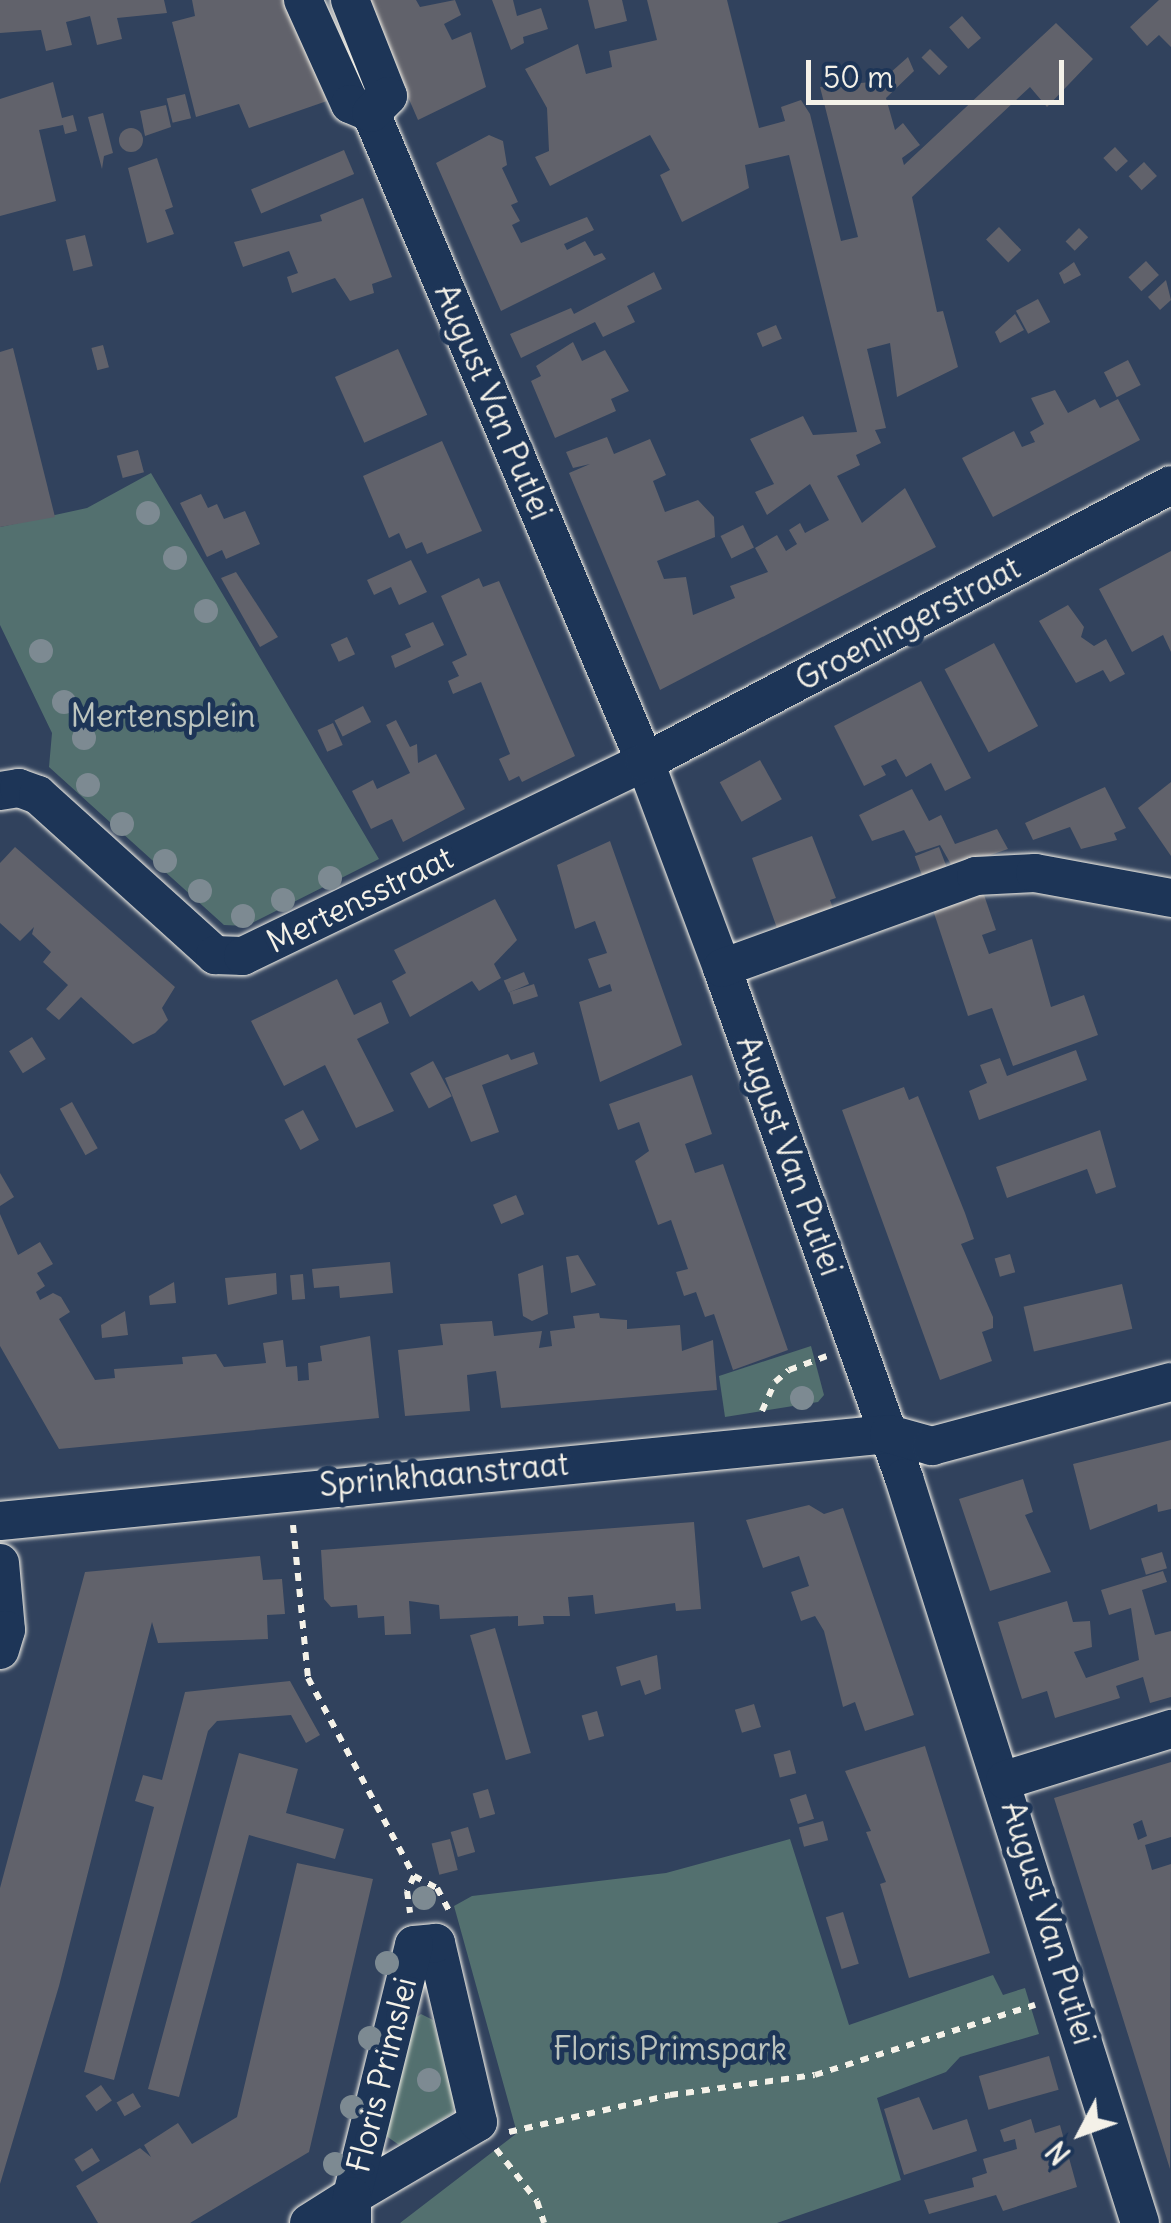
<!DOCTYPE html>
<html>
<head>
<meta charset="utf-8">
<style>
	body { margin:0 }
	#map { position:relative; width:1171px; height:2223px; overflow:hidden; background:#31425d; font-family:Delius,sans-serif }
	div>[style] { position:absolute }
	[style*='--x'] { left:calc(var(--x)*1px); top:calc(var(--y)*1px); width:calc(var(--w)*1px); rotate:calc(var(--a)*1deg) }
	.green>* { inset:0; background:#53706f }
	.building>* { inset:0; background:#61626b; transform-origin:0 0 }
	.round { border-radius:50% }
	.path>* { height:6px; margin-top:-3px; transform-origin:0; background:repeating-linear-gradient(90deg,#f4f1e8 0 8px,transparent 0 16px) }
	.roads { filter:drop-shadow(0 0 2px #f4f1e8) drop-shadow(0 0 2px #f4f1e8) }
	.minor>* { height:38px; margin:-19px; padding:0 19px; transform-origin:19px; border-radius:19px; background:#1d3557 }
	.trees>* { width:24px; height:24px; margin:-12px; border-radius:50%; background:#7d8a92 }
	span { translate:-50% -50%; white-space:nowrap; text-align:center; line-height:1.15; -webkit-text-stroke:10px #1d3557; paint-order:stroke }
	.street-label { font-size:32px; color:#f4f1e8 }
	.park-label { font-size:32px; color:#bcc4be }
	.north { position:absolute; left:1031px; top:2083px; width:100px; height:100px; -webkit-text-stroke:8px #1d3557; paint-order:stroke; rotate:229deg; font-size:28px; font-weight:700; line-height:40px; text-align:center; color:#f4f1e8 }
	.north::after { content:''; display:block; margin:auto; width:35px; height:45px; background:#f4f1e8; clip-path:polygon(50% 0,100% 100%,50% 72%,0 100%) }
	.scale { position:absolute; left:806px; top:60px; width:258px; height:45px; box-sizing:border-box; border:5px solid #f4f1e8; border-top:0; padding-left:12px; font-size:30px; line-height:35px; white-space:nowrap; color:#f4f1e8; -webkit-text-stroke:8px #1d3557; paint-order:stroke }
</style>
</head>
<body>
<div id="map">
	<div class="green">
		<div style="clip-path:polygon(151px 473px,379px 859px,246px 926px,224px 925px,49px 767px,52px 733px,0 625px,0 527px,87px 508px)"></div>
		<div style="clip-path:polygon(811px 1346px,824px 1395px,818px 1402px,725px 1417px,719px 1376px)"></div>
		<div style="clip-path:polygon(790px 1839px,849px 2025px,993px 1975px,1003px 1995px,1025px 1988px,1039px 2034px,960px 2057px,946px 2072px,877px 2098px,901px 2180px,777px 2223px,400px 2223px,517px 2133px,454px 1906px,472px 1896px,666px 1873px)"></div>
		<div style="clip-path:polygon(421px 2014px,433px 2020px,455px 2103px,453px 2113px,399px 2145px,385px 2135px,409px 2023px)"></div>
	</div>
	<div class="building">
		<div style="clip-path:polygon(0 0,164px 0,167px 13px,117px 18px,122px 39px,97px 45px,90px 16px,66px 22px,72px 45px,46px 51px,41px 30px,0 33px)"></div>
		<div style="clip-path:polygon(192px 0,289px 0,327px 101px,249px 128px,239px 104px,196px 117px,172px 22px,195px 16px)"></div>
		<div style="clip-path:polygon(366px 0,416px 0,420px 7px,455px 0,461px 15px,444px 24px,452px 40px,471px 32px,486px 87px,418px 120px)"></div>
		<div style="clip-path:polygon(492px 0,513px 0,517px 16px,541px 8px,548px 29px,523px 37px,524px 43px,511px 50px)"></div>
		<div style="clip-path:polygon(588px 0,622px 0,627px 21px,595px 29px)"></div>
		<div style="clip-path:polygon(647px 0,727px 0,759px 128px,785px 121px,781px 107px,801px 100px,810px 114px,841px 241px,858px 237px,820px 87px,881px 81px,908px 57px,914px 71px,886px 98px,895px 130px,903px 123px,920px 145px,902px 158px,904px 165px,1056px 23px,1093px 59px,1047px 107px,1030px 87px,912px 197px,937px 312px,943px 311px,958px 367px,897px 397px,890px 343px,867px 349px,886px 428px,875px 430px,881px 443px,856px 455px,860px 465px,837px 476px,862px 523px,905px 488px,936px 547px,660px 690px,569px 473px,590px 464px,573px 468px,566px 452px,607px 437px,614px 454px,650px 439px,666px 475px,653px 481px,665px 512px,698px 500px,714px 517px,715px 537px,657px 561px,664px 579px,686px 577px,693px 615px,735px 598px,730px 586px,768px 572px,755px 548px,777px 535px,786px 551px,797px 544px,789px 530px,800px 523px,805px 533px,829px 520px,810px 484px,767px 515px,755px 492px,774px 484px,750px 439px,803px 416px,813px 435px,857px 432px,789px 155px,745px 165px,749px 188px,682px 222px,660px 175px,670px 170px,650px 135px,550px 186px,535px 157px,549px 151px,547px 108px,525px 69px,578px 44px,586px 74px,612px 67px,609px 51px,657px 40px)"></div>
		<div style="clip-path:polygon(1159px 0,1171px 0,1171px 47px,1159px 35px,1147px 46px,1130px 27px)"></div>
		<div style="left:962px;top:16px;width:29px;height:17px;rotate:49deg"></div>
		<div style="left:930px;top:49px;width:25px;height:12px;rotate:45deg"></div>
		<div style="clip-path:polygon(53px 82px,62px 118px,73px 115px,77px 131px,65px 134px,63px 125px,39px 130px,56px 201px,0 216px,0 99px)"></div>
		<div style="left:185px;top:94px;width:25px;height:19px;rotate:76deg"></div>
		<div style="clip-path:polygon(166px 105px,171px 127px,145px 136px,140px 111px)"></div>
		<div style="clip-path:polygon(103px 113px,113px 153px,104px 156px,102px 169px,88px 117px)"></div>
		<div class="round" style="left:119px;top:128px;width:24px;height:24px"></div>
		<div style="clip-path:polygon(489px 135px,503px 141px,507px 165px,502px 168px,518px 202px,511px 205px,520px 221px,512px 225px,521px 243px,587px 217px,594px 230px,564px 244px,567px 250px,585px 241px,594px 256px,602px 253px,606px 259px,501px 311px,436px 163px)"></div>
		<div style="left:1115px;top:147px;width:19px;height:16px;rotate:47deg"></div>
		<div style="left:344px;top:150px;width:26px;height:101px;rotate:67deg"></div>
		<div style="clip-path:polygon(157px 158px,173px 207px,165px 210px,174px 234px,147px 243px,128px 168px)"></div>
		<div style="left:1144px;top:162px;width:19px;height:21px;rotate:47deg"></div>
		<div style="clip-path:polygon(363px 198px,392px 277px,372px 284px,374px 293px,350px 301px,335px 278px,292px 293px,287px 277px,298px 273px,289px 251px,243px 267px,234px 242px,322px 221px,320px 215px)"></div>
		<div style="left:999px;top:227px;width:32px;height:18px;rotate:46deg"></div>
		<div style="left:1079px;top:228px;width:13px;height:19px;rotate:45deg"></div>
		<div style="left:85px;top:235px;width:32px;height:20px;rotate:76deg"></div>
		<div style="left:1146px;top:261px;width:19px;height:24px;rotate:47deg"></div>
		<div style="clip-path:polygon(1074px 262px,1081px 275px,1064px 284px,1059px 273px)"></div>
		<div style="clip-path:polygon(654px 272px,662px 289px,627px 306px,635px 322px,603px 337px,595px 322px,521px 358px,510px 334px,571px 308px,574px 314px)"></div>
		<div style="clip-path:polygon(1166px 280px,1171px 300px,1160px 310px,1148px 297px)"></div>
		<div style="left:1038px;top:299px;width:26px;height:25px;rotate:62deg"></div>
		<div style="clip-path:polygon(1015px 314px,1024px 330px,1000px 343px,995px 332px)"></div>
		<div style="left:776px;top:325px;width:15px;height:21px;rotate:67deg"></div>
		<div style="clip-path:polygon(573px 342px,582px 361px,605px 350px,629px 391px,611px 399px,616px 411px,555px 438px,531px 381px,541px 376px,536px 366px)"></div>
		<div style="left:103px;top:345px;width:23px;height:12px;rotate:75deg"></div>
		<div style="clip-path:polygon(13px 348px,55px 517px,0 527px,0 352px)"></div>
		<div style="left:398px;top:349px;width:72px;height:69px;rotate:66deg"></div>
		<div style="left:1128px;top:360px;width:28px;height:27px;rotate:63deg"></div>
		<div style="clip-path:polygon(1055px 390px,1068px 413px,1095px 399px,1100px 408px,1118px 399px,1140px 440px,993px 517px,962px 458px,1014px 431px,1022px 447px,1035px 442px,1030px 432px,1044px 424px,1031px 398px)"></div>
		<div style="clip-path:polygon(442px 441px,482px 531px,427px 554px,422px 542px,406px 549px,399px 533px,389px 538px,363px 476px)"></div>
		<div style="left:138px;top:450px;width:23px;height:22px;rotate:75deg"></div>
		<div style="clip-path:polygon(201px 494px,208px 508px,217px 504px,224px 519px,245px 511px,260px 544px,226px 559px,222px 550px,207px 557px,180px 503px)"></div>
		<div style="left:743px;top:525px;width:25px;height:25px;rotate:64deg"></div>
		<div style="clip-path:polygon(1171px 551px,1171px 652px,1163px 635px,1132px 652px,1099px 589px)"></div>
		<div style="clip-path:polygon(411px 560px,427px 592px,399px 605px,391px 587px,374px 595px,367px 580px)"></div>
		<div style="clip-path:polygon(236px 572px,278px 637px,260px 647px,221px 578px)"></div>
		<div style="clip-path:polygon(479px 578px,483px 587px,499px 581px,575px 756px,522px 782px,519px 776px,509px 781px,499px 759px,510px 754px,481px 682px,453px 694px,448px 681px,459px 676px,452px 662px,467px 655px,441px 596px)"></div>
		<div style="clip-path:polygon(1068px 605px,1084px 627px,1081px 637px,1094px 646px,1106px 639px,1125px 674px,1110px 682px,1103px 670px,1076px 683px,1039px 621px)"></div>
		<div style="clip-path:polygon(433px 622px,444px 645px,395px 668px,391px 656px,411px 647px,405px 634px)"></div>
		<div style="left:347px;top:637px;width:19px;height:18px;rotate:65deg"></div>
		<div style="left:994px;top:643px;width:94px;height:56px;rotate:62deg"></div>
		<div style="clip-path:polygon(921px 681px,971px 778px,945px 791px,931px 763px,906px 777px,896px 759px,881px 766px,886px 775px,864px 786px,834px 726px)"></div>
		<div style="left:363px;top:706px;width:18px;height:32px;rotate:63deg"></div>
		<div style="clip-path:polygon(396px 720px,410px 747px,417px 744px,418px 763px,436px 754px,465px 809px,403px 842px,392px 819px,371px 829px,352px 791px,373px 780px,377px 789px,410px 773px,386px 725px)"></div>
		<div style="left:333px;top:723px;width:24px;height:17px;rotate:66deg"></div>
		<div style="left:760px;top:760px;width:45px;height:46px;rotate:61deg"></div>
		<div style="clip-path:polygon(1171px 782px,1171px 856px,1138px 808px)"></div>
		<div style="clip-path:polygon(1105px 787px,1126px 828px,1114px 833px,1117px 840px,1081px 849px,1070px 827px,1033px 840px,1025px 823px)"></div>
		<div style="clip-path:polygon(912px 789px,929px 821px,941px 815px,955px 844px,997px 829px,1008px 849px,953px 868px,940px 845px,916px 853px,904px 830px,872px 841px,859px 815px)"></div>
		<div style="clip-path:polygon(812px 836px,836px 898px,830px 900px,834px 911px,778px 931px,752px 858px)"></div>
		<div style="clip-path:polygon(610px 841px,682px 1045px,600px 1082px,579px 1002px,612px 991px,610px 984px,599px 988px,588px 959px,607px 953px,595px 921px,575px 929px,557px 865px)"></div>
		<div style="clip-path:polygon(15px 847px,175px 987px,162px 1008px,168px 1020px,155px 1033px,133px 1044px,81px 997px,59px 1020px,46px 1009px,68px 985px,43px 962px,51px 952px,32px 934px,34px 927px,20px 941px,0 923px,0 863px)"></div>
		<div style="left:939px;top:847px;width:25px;height:26px;rotate:69deg"></div>
		<div style="clip-path:polygon(982px 889px,996px 930px,982px 935px,989px 954px,1032px 939px,1051px 1007px,1084px 995px,1098px 1035px,1013px 1066px,992px 1008px,968px 1016px,932px 907px)"></div>
		<div style="clip-path:polygon(495px 899px,517px 940px,494px 964px,501px 978px,479px 991px,472px 981px,410px 1017px,392px 981px,406px 973px,394px 950px)"></div>
		<div style="left:524px;top:972px;width:13px;height:22px;rotate:67deg"></div>
		<div style="clip-path:polygon(337px 979px,354px 1015px,381px 1002px,389px 1023px,357px 1039px,394px 1111px,356px 1128px,325px 1065px,284px 1086px,251px 1021px)"></div>
		<div style="left:534px;top:984px;width:13px;height:26px;rotate:72deg"></div>
		<div style="left:32px;top:1037px;width:26px;height:27px;rotate:58deg"></div>
		<div style="clip-path:polygon(1076px 1050px,1087px 1080px,979px 1120px,969px 1091px,987px 1083px,980px 1065px,1000px 1058px,1007px 1076px)"></div>
		<div style="clip-path:polygon(534px 1052px,538px 1064px,482px 1085px,499px 1132px,471px 1142px,445px 1078px,508px 1054px,511px 1060px)"></div>
		<div style="left:433px;top:1061px;width:40px;height:26px;rotate:62deg"></div>
		<div style="clip-path:polygon(692px 1075px,712px 1134px,685px 1144px,695px 1173px,723px 1164px,788px 1350px,733px 1370px,714px 1314px,705px 1317px,696px 1292px,684px 1296px,676px 1272px,688px 1269px,671px 1220px,658px 1225px,635px 1161px,649px 1151px,639px 1122px,618px 1130px,609px 1104px)"></div>
		<div style="clip-path:polygon(904px 1087px,909px 1100px,918px 1096px,965px 1213px,974px 1239px,961px 1244px,993px 1317px,993px 1328px,982px 1332px,992px 1361px,940px 1380px,842px 1110px)"></div>
		<div style="left:72px;top:1102px;width:53px;height:14px;rotate:61deg"></div>
		<div style="left:303px;top:1110px;width:34px;height:21px;rotate:62deg"></div>
		<div style="clip-path:polygon(1100px 1130px,1116px 1187px,1096px 1194px,1087px 1169px,1007px 1198px,996px 1167px)"></div>
		<div style="clip-path:polygon(0 1173px,14px 1197px,0 1206px)"></div>
		<div style="left:516px;top:1195px;width:21px;height:25px;rotate:67deg"></div>
		<div style="clip-path:polygon(0 1214px,18px 1255px,40px 1242px,53px 1264px,37px 1273px,45px 1286px,36px 1292px,40px 1300px,53px 1293px,61px 1297px,70px 1312px,59px 1319px,95px 1380px,115px 1378px,114px 1369px,183px 1364px,182px 1357px,216px 1354px,224px 1367px,266px 1363px,263px 1343px,283px 1340px,286px 1367px,297px 1366px,298px 1381px,309px 1380px,308px 1363px,322px 1361px,320px 1346px,370px 1336px,379px 1418px,59px 1449px,0 1346px)"></div>
		<div style="left:1010px;top:1254px;width:19px;height:16px;rotate:74deg"></div>
		<div style="clip-path:polygon(578px 1255px,596px 1285px,571px 1293px,566px 1257px)"></div>
		<div style="clip-path:polygon(390px 1262px,393px 1293px,340px 1298px,339px 1286px,314px 1288px,312px 1269px)"></div>
		<div style="clip-path:polygon(543px 1265px,548px 1314px,532px 1321px,523px 1316px,518px 1274px)"></div>
		<div style="clip-path:polygon(276px 1273px,277px 1294px,228px 1305px,225px 1278px)"></div>
		<div style="left:303px;top:1274px;width:25px;height:13px;rotate:85deg"></div>
		<div style="clip-path:polygon(174px 1282px,176px 1303px,150px 1305px,149px 1296px)"></div>
		<div style="left:1122px;top:1284px;width:46px;height:101px;rotate:77deg"></div>
		<div style="clip-path:polygon(125px 1311px,128px 1335px,102px 1338px,101px 1325px)"></div>
		<div style="clip-path:polygon(599px 1313px,600px 1318px,627px 1320px,627px 1329px,680px 1325px,682px 1351px,713px 1340px,717px 1390px,501px 1408px,496px 1371px,467px 1375px,470px 1411px,405px 1416px,398px 1350px,443px 1345px,440px 1324px,492px 1321px,494px 1336px,542px 1331px,539px 1348px,552px 1346px,550px 1331px,575px 1328px,573px 1316px)"></div>
		<div style="clip-path:polygon(1171px 1440px,1171px 1509px,1158px 1512px,1157px 1504px,1090px 1530px,1073px 1464px)"></div>
		<div style="clip-path:polygon(1023px 1479px,1033px 1512px,1025px 1515px,1051px 1572px,990px 1591px,959px 1499px)"></div>
		<div style="clip-path:polygon(809px 1505px,824px 1514px,843px 1508px,914px 1715px,865px 1731px,855px 1702px,843px 1707px,824px 1631px,815px 1616px,801px 1621px,791px 1592px,809px 1586px,799px 1556px,763px 1568px,746px 1520px)"></div>
		<div style="clip-path:polygon(694px 1522px,701px 1609px,676px 1611px,675px 1603px,595px 1614px,593px 1595px,568px 1597px,570px 1616px,543px 1616px,544px 1624px,518px 1626px,518px 1616px,440px 1619px,439px 1605px,409px 1601px,411px 1634px,385px 1635px,384px 1616px,358px 1618px,357px 1605px,331px 1607px,324px 1599px,321px 1550px)"></div>
		<div style="left:1162px;top:1552px;width:17px;height:22px;rotate:73deg"></div>
		<div style="clip-path:polygon(260px 1556px,263px 1580px,282px 1579px,285px 1614px,267px 1615px,268px 1639px,158px 1643px,152px 1622px,59px 1986px,0 2184px,0 1888px,85px 1572px)"></div>
		<div style="clip-path:polygon(1163px 1571px,1167px 1582px,1142px 1590px,1155px 1635px,1171px 1631px,1171px 1697px,1150px 1703px,1143px 1677px,1116px 1686px,1120px 1698px,1055px 1718px,1047px 1691px,1022px 1699px,998px 1622px,1067px 1601px,1073px 1622px,1090px 1621px,1092px 1647px,1074px 1652px,1086px 1678px,1139px 1660px,1131px 1608px,1109px 1615px,1101px 1590px)"></div>
		<div style="left:495px;top:1628px;width:130px;height:26px;rotate:74deg"></div>
		<div style="clip-path:polygon(657px 1655px,661px 1689px,645px 1695px,640px 1680px,621px 1686px,616px 1667px)"></div>
		<div style="clip-path:polygon(290px 1681px,320px 1735px,306px 1743px,291px 1715px,217px 1721px,208px 1731px,114px 2080px,84px 2072px,154px 1807px,135px 1801px,143px 1775px,162px 1780px,185px 1692px)"></div>
		<div style="left:754px;top:1704px;width:24px;height:20px;rotate:73deg"></div>
		<div style="left:597px;top:1711px;width:26px;height:16px;rotate:74deg"></div>
		<div style="clip-path:polygon(925px 1746px,990px 1953px,909px 1978px,880px 1884px,886px 1882px,866px 1832px,871px 1831px,845px 1771px)"></div>
		<div style="left:790px;top:1750px;width:24px;height:17px;rotate:75deg"></div>
		<div style="clip-path:polygon(239px 1753px,298px 1769px,286px 1813px,344px 1829px,335px 1859px,249px 1835px,179px 2097px,148px 2089px)"></div>
		<div style="clip-path:polygon(evenodd,1171px 1762px,1171px 1837px,1145px 1845px,1152px 1870px,1171px 1864px,1170px 2169px,1054px 1798px,1171px 1762px,1142px 1820px,1147px 1836px,1138px 1840px,1133px 1824px,1142px 1820px)"></div>
		<div style="left:488px;top:1789px;width:26px;height:16px;rotate:74deg"></div>
		<div style="left:806px;top:1794px;width:26px;height:17px;rotate:72deg"></div>
		<div style="left:823px;top:1821px;width:20px;height:25px;rotate:75deg"></div>
		<div style="left:468px;top:1827px;width:26px;height:18px;rotate:74deg"></div>
		<div style="left:450px;top:1839px;width:32px;height:19px;rotate:76deg"></div>
		<div style="clip-path:polygon(297px 1863px,373px 1879px,309px 2152px,190px 2223px,98px 2223px,76px 2186px,140px 2148px,151px 2157px,144px 2145px,178px 2123px,192px 2144px,237px 2117px)"></div>
		<div style="left:843px;top:1912px;width:54px;height:18px;rotate:73deg"></div>
		<div style="left:1049px;top:2056px;width:35px;height:73px;rotate:74deg"></div>
		<div style="left:101px;top:2085px;width:19px;height:19px;rotate:55deg"></div>
		<div style="left:133px;top:2093px;width:16px;height:19px;rotate:60deg"></div>
		<div style="clip-path:polygon(919px 2097px,933px 2130px,967px 2119px,977px 2151px,904px 2175px,884px 2109px)"></div>
		<div style="clip-path:polygon(1031px 2119px,1035px 2133px,1060px 2125px,1077px 2187px,1003px 2211px,996px 2195px,929px 2214px,924px 2200px,974px 2187px,972px 2178px,987px 2173px,983px 2159px,1017px 2149px,1015px 2139px,1004px 2142px,1000px 2130px)"></div>
		<div style="left:92px;top:2148px;width:15px;height:21px;rotate:58deg"></div>
	</div>
	<div class="path">
		<div style="--x:762;--y:1411;--w:32;--a:-66"></div>
		<div style="--x:775;--y:1382;--w:18;--a:-41"></div>
		<div style="--x:789;--y:1370;--w:40;--a:-20.2"></div>
		<div style="--x:293;--y:1525;--w:154;--a:84.4"></div>
		<div style="--x:308;--y:1678;--w:225;--a:61.8"></div>
		<div style="--x:414;--y:1876;--w:17;--a:115"></div>
		<div style="--x:407;--y:1891;--w:22;--a:82"></div>
		<div style="--x:414;--y:1876;--w:26;--a:28"></div>
		<div style="--x:437;--y:1888;--w:27;--a:62"></div>
		<div style="--x:509;--y:2132;--w:165;--a:-12.9"></div>
		<div style="--x:670;--y:2095;--w:146;--a:-7.9"></div>
		<div style="--x:815;--y:2075;--w:231;--a:-17.7"></div>
		<div style="--x:496;--y:2149;--w:66;--a:51.7"></div>
		<div style="--x:537;--y:2201;--w:23;--a:72"></div>
	</div>
	<div class="roads">
		<div class="minor">
			<div style="--x:303;--y:0;--w:114;--a:65.7"></div>
			<div style="--x:350;--y:104;--w:23;--a:23"></div>
			<div style="--x:371;--y:113;--w:704;--a:67.11"></div>
			<div style="--x:645;--y:762;--w:220;--a:69.5"></div>
			<div style="--x:722;--y:968;--w:542;--a:70.36"></div>
			<div style="--x:904;--y:1478;--w:781;--a:72.42"></div>
			<div style="--x:350;--y:0;--w:103;--a:68.4"></div>
			<div style="--x:388;--y:96;--w:24;--a:135"></div>
			<div style="--x:0;--y:791;--w:19;--a:-9"></div>
			<div style="--x:19;--y:788;--w:20;--a:20"></div>
			<div style="--x:38;--y:795;--w:239;--a:42.1"></div>
			<div style="--x:215;--y:955;--w:28;--a:2"></div>
			<div style="--x:243;--y:956;--w:446;--a:-25.8"></div>
			<div style="--x:645;--y:762;--w:594;--a:-27.77"></div>
			<div style="--x:722;--y:968;--w:270;--a:-19.9"></div>
			<div style="--x:976;--y:876;--w:59;--a:-2.9"></div>
			<div style="--x:1035;--y:873;--w:138;--a:10.4"></div>
			<div style="--x:0;--y:1521;--w:893;--a:-5.59"></div>
			<div style="--x:889;--y:1434;--w:45;--a:15.6"></div>
			<div style="--x:932;--y:1446;--w:247;--a:-15"></div>
			<div style="--x:0;--y:1563;--w:67;--a:84.9"></div>
			<div style="--x:6;--y:1630;--w:21;--a:107"></div>
			<div style="--x:1005;--y:1780;--w:174;--a:-17.1"></div>
			<div style="--x:309;--y:2223;--w:51;--a:-32.1"></div>
			<div style="--x:352;--y:2196;--w:146;--a:-30.4"></div>
			<div style="--x:478;--y:2122;--w:184;--a:-103.2"></div>
			<div style="--x:436;--y:1943;--w:22;--a:175"></div>
			<div style="--x:414;--y:1945;--w:259;--a:103.9"></div>
			<div style="--x:352;--y:2196;--w:27;--a:90"></div>
		</div>
	</div>
	<div class="trees">
		<div style="left:148px;top:513px"></div>
		<div style="left:175px;top:558px"></div>
		<div style="left:206px;top:611px"></div>
		<div style="left:41px;top:651px"></div>
		<div style="left:64px;top:702px"></div>
		<div style="left:84px;top:738px"></div>
		<div style="left:88px;top:785px"></div>
		<div style="left:122px;top:824px"></div>
		<div style="left:165px;top:861px"></div>
		<div style="left:330px;top:878px"></div>
		<div style="left:200px;top:891px"></div>
		<div style="left:283px;top:900px"></div>
		<div style="left:243px;top:916px"></div>
		<div style="left:802px;top:1398px"></div>
		<div style="left:424px;top:1898px"></div>
		<div style="left:387px;top:1963px"></div>
		<div style="left:370px;top:2038px"></div>
		<div style="left:429px;top:2080px"></div>
		<div style="left:352px;top:2107px"></div>
		<div style="left:335px;top:2164px"></div>
	</div>
	<div class="street-label">
		<span style="left:493px;top:402px;rotate:67deg">August Van Putlei</span>
		<span style="left:908px;top:624px;rotate:-28deg">Groeningerstraat</span>
		<span style="left:360px;top:900px;rotate:-26deg">Mertensstraat</span>
		<span style="left:789px;top:1156px;rotate:70deg">August Van Putlei</span>
		<span style="left:444px;top:1475px;rotate:-5deg">Sprinkhaanstraat</span>
		<span style="left:1048px;top:1923px;rotate:73deg">August Van Putlei</span>
		<span style="left:382px;top:2075px;rotate:-76deg">Floris Primslei</span>
	</div>
	<div class="park-label">
		<span style="left:163px;top:716px">Mertensplein</span>
		<span style="left:670px;top:2049px">Floris Primspark</span>
	</div>
	<div class="north">N</div>
	<div class="scale">50 m</div>
</div>
</body>
</html>
